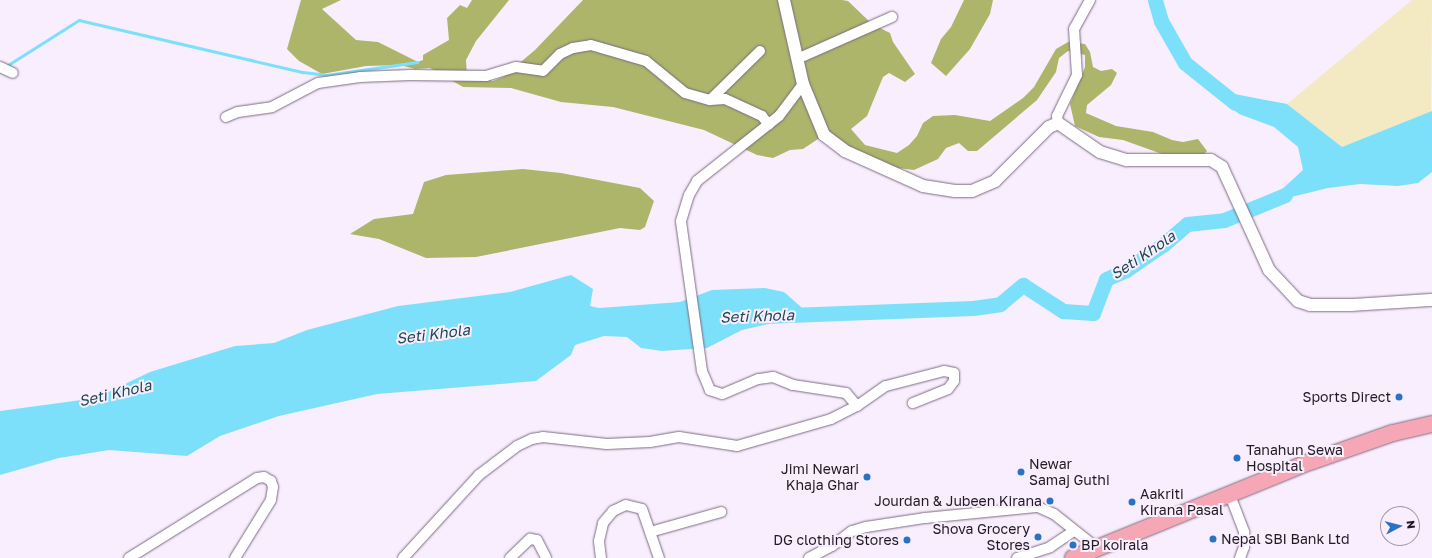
<!DOCTYPE html>
<html>
<head>
<meta charset="utf-8">
<style>
	body { margin:0 }
	#map { position:relative; width:1432px; height:558px; overflow:hidden; background:#f9eefd; font-family:"Golos Text",sans-serif }
	div>[style] { position:absolute }
	[style*='--x'] { left:calc(var(--x)*1px); top:calc(var(--y)*1px); width:calc(var(--w)*1px); rotate:calc(var(--a)*1deg) }
	.forest>* { inset:0; background:#acb569 }
	.sand>* { inset:0; background:#f3e9c3 }
	.water>* { inset:0; background:#7de0fa }
	.stream>* { height:2.5px; margin:-1.25px; padding:0 1.25px; transform-origin:1.25px; border-radius:1.25px; background:#7de0fa }
	.river>* { height:15px; margin:-7.5px; padding:0 7.5px; transform-origin:7.5px; border-radius:7.5px; background:#7de0fa }
	.roads { filter:drop-shadow(0 0 1px #7b6b82) drop-shadow(0 0 1px #7b6b82) }
	.minor>* { height:10px; margin:-5px; padding:0 5px; transform-origin:5px; border-radius:5px; background:#fff }
	.tertiary>* { height:12px; margin:-6px; padding:0 6px; transform-origin:6px; border-radius:6px; background:#fff }
	.trunk>* { height:16px; margin:-8px; padding:0 8px; transform-origin:8px; border-radius:8px; background:#f6a7b6 }
	.dots>* { width:11px; height:11px; translate:-50% -50%; box-sizing:border-box; border:2px solid #f9eefd; border-radius:50% }
	span { translate:-50% -50%; white-space:nowrap; text-align:center; line-height:1.15; -webkit-text-stroke:4px #f9eefd; paint-order:stroke }
	.poi-label { font-size:14px; color:#201a23 }
	.right { translate:-100% -50%; text-align:right }
	.left { translate:0 -50%; text-align:left }
	.water-label { font-size:15px; color:#1c4954; font-style:italic }
	.north { position:absolute; left:1380px; top:506px; width:40px; height:40px; box-sizing:border-box; background:#f9eefd; border:1px solid #a299a6; border-radius:50%; rotate:83deg; font-size:11px; font-weight:700; line-height:16px; text-align:center; color:#201a23 }
	.north::after { content:''; display:block; margin:auto; width:14px; height:18px; background:#2a73c4; clip-path:polygon(50% 0,100% 100%,50% 72%,0 100%) }
</style>
</head>
<body>
<div id="map">
	<div class="forest">
		<div style="clip-path:polygon(301px 0,341px 0,322px 9px,356px 40px,378px 42px,418px 62px,423px 60px,423px 55px,449px 40px,447px 18px,460px 5px,467px 8px,472px 0,509px 0,476px 41px,466px 60px,467px 77px,493px 81px,503px 77px,535px 50px,583px 0,842px 0,848px 1px,872px 24px,890px 33px,893px 42px,915px 74px,905px 82px,889px 73px,883px 77px,867px 116px,851px 129px,865px 145px,897px 153px,909px 145px,917px 136px,923px 123px,933px 116px,955px 115px,990px 121px,1023px 98px,1034px 87px,1056px 49px,1068px 42px,1085px 44px,1090px 52px,1093px 67px,1101px 71px,1112px 69px,1117px 73px,1111px 85px,1087px 105px,1086px 113px,1116px 126px,1153px 132px,1172px 140px,1183px 142px,1198px 139px,1207px 151px,1198px 161px,1162px 154px,1123px 140px,1099px 137px,1075px 126px,1070px 104px,1085px 67px,1085px 55px,1068px 51px,1059px 58px,1056px 72px,1037px 100px,977px 151px,968px 151px,959px 143px,946px 148px,938px 159px,914px 170px,882px 166px,824px 135px,803px 149px,790px 150px,773px 158px,757px 155px,704px 130px,613px 107px,561px 102px,511px 88px,463px 87px,430px 68px,415px 69px,400px 65px,366px 66px,322px 74px,299px 61px,287px 49px)"></div>
		<div style="clip-path:polygon(964px 0,993px 0,990px 14px,970px 49px,946px 76px,931px 63px,941px 39px,951px 27px)"></div>
		<div style="clip-path:polygon(523px 169px,561px 173px,640px 188px,654px 201px,645px 227px,640px 230px,620px 228px,476px 257px,426px 258px,379px 239px,350px 234px,374px 219px,413px 214px,424px 182px,446px 175px)"></div>
	</div>
	<div class="sand">
		<div style="clip-path:polygon(1412px 0,1432px 0,1431px 112px,1342px 147px,1287px 104px)"></div>
	</div>
	<div class="water">
		<div style="clip-path:polygon(1219px 91px,1287px 104px,1342px 147px,1432px 111px,1432px 172px,1418px 183px,1398px 186px,1360px 184px,1328px 188px,1267px 203px,1303px 170px,1298px 147px,1274px 127px,1239px 114px,1224px 102px)"></div>
		<div style="clip-path:polygon(571px 275px,593px 289px,590px 306px,599px 308px,680px 302px,712px 290px,765px 288px,784px 292px,809px 314px,785px 315px,768px 324px,742px 330px,707px 348px,662px 351px,641px 348px,627px 337px,604px 336px,575px 345px,571px 355px,536px 381px,377px 394px,279px 416px,220px 436px,187px 456px,109px 450px,59px 458px,0 475px,0 411px,96px 398px,150px 372px,235px 346px,274px 343px,307px 330px,398px 306px,510px 292px)"></div>
	</div>
	<div class="stream">
		<div style="--x:8;--y:65;--w:84;--a:-32.4"></div>
		<div style="--x:79;--y:20;--w:230;--a:13.1"></div>
		<div style="--x:303;--y:72;--w:24;--a:7"></div>
		<div style="--x:327;--y:75;--w:91;--a:-8.2"></div>
	</div>
	<div class="river">
		<div style="--x:1155;--y:0;--w:22;--a:74"></div>
		<div style="--x:1161;--y:21;--w:48;--a:60.3"></div>
		<div style="--x:1185;--y:63;--w:64;--a:38.7"></div>
		<div style="--x:764;--y:316;--w:209;--a:-2.2"></div>
		<div style="--x:973;--y:308;--w:27;--a:-8"></div>
		<div style="--x:1000;--y:304;--w:30;--a:-40"></div>
		<div style="--x:1023;--y:285;--w:48;--a:33"></div>
		<div style="--x:1063;--y:311;--w:30;--a:4"></div>
		<div style="--x:1093;--y:313;--w:36;--a:-69"></div>
		<div style="--x:1106;--y:279;--w:22;--a:-24"></div>
		<div style="--x:1126;--y:270;--w:46;--a:-34.4"></div>
		<div style="--x:1164;--y:244;--w:30;--a:-41"></div>
		<div style="--x:1187;--y:224;--w:37;--a:-6"></div>
		<div style="--x:1224;--y:220;--w:66;--a:-22.3"></div>
	</div>
	<div class="roads">
		<div class="minor">
			<div style="--x:797;--y:59;--w:104;--a:-23.9"></div>
			<div style="--x:0;--y:67;--w:14;--a:25"></div>
			<div style="--x:710;--y:100;--w:70;--a:-44.4"></div>
			<div style="--x:226;--y:117;--w:13;--a:-23"></div>
			<div style="--x:238;--y:112;--w:34;--a:-8"></div>
			<div style="--x:272;--y:107;--w:52;--a:-27.6"></div>
			<div style="--x:318;--y:83;--w:42;--a:-8.1"></div>
			<div style="--x:360;--y:77;--w:50;--a:-2.3"></div>
			<div style="--x:410;--y:75;--w:76;--a:0.8"></div>
			<div style="--x:486;--y:76;--w:31;--a:-17"></div>
			<div style="--x:516;--y:67;--w:27;--a:8"></div>
			<div style="--x:543;--y:71;--w:24;--a:-45"></div>
			<div style="--x:560;--y:54;--w:14;--a:-25"></div>
			<div style="--x:573;--y:48;--w:18;--a:-9"></div>
			<div style="--x:591;--y:45;--w:57;--a:16.2"></div>
			<div style="--x:646;--y:61;--w:50;--a:39.4"></div>
			<div style="--x:685;--y:93;--w:26;--a:16"></div>
			<div style="--x:710;--y:100;--w:15;--a:-4"></div>
			<div style="--x:725;--y:99;--w:41;--a:24.7"></div>
			<div style="--x:762;--y:116;--w:11;--a:52"></div>
			<div style="--x:1058;--y:123;--w:7;--a:-98"></div>
			<div style="--x:1057;--y:116;--w:46;--a:-64"></div>
			<div style="--x:1077;--y:75;--w:46;--a:-93.7"></div>
			<div style="--x:1074;--y:29;--w:33;--a:-61"></div>
			<div style="--x:857;--y:406;--w:35;--a:-35"></div>
			<div style="--x:886;--y:386;--w:60;--a:-14.5"></div>
			<div style="--x:944;--y:371;--w:10;--a:11"></div>
			<div style="--x:954;--y:373;--w:8;--a:90"></div>
			<div style="--x:954;--y:381;--w:10;--a:127"></div>
			<div style="--x:948;--y:389;--w:38;--a:158"></div>
			<div style="--x:1230;--y:495;--w:40;--a:69"></div>
			<div style="--x:1244;--y:532;--w:15;--a:90"></div>
			<div style="--x:1244;--y:547;--w:12;--a:110"></div>
			<div style="--x:650;--y:532;--w:74;--a:-15.7"></div>
			<div style="--x:129;--y:558;--w:151;--a:-32"></div>
			<div style="--x:257;--y:478;--w:7;--a:-8"></div>
			<div style="--x:264;--y:477;--w:8;--a:30"></div>
			<div style="--x:271;--y:481;--w:6;--a:72"></div>
			<div style="--x:273;--y:487;--w:13;--a:99"></div>
			<div style="--x:271;--y:500;--w:68;--a:121.8"></div>
			<div style="--x:403;--y:558;--w:113;--a:-47.5"></div>
			<div style="--x:479;--y:475;--w:48;--a:-37.3"></div>
			<div style="--x:517;--y:446;--w:17;--a:-25"></div>
			<div style="--x:532;--y:439;--w:11;--a:-10"></div>
			<div style="--x:543;--y:437;--w:64;--a:6.2"></div>
			<div style="--x:607;--y:444;--w:43;--a:-2.7"></div>
			<div style="--x:650;--y:442;--w:29;--a:-10"></div>
			<div style="--x:679;--y:437;--w:59;--a:8.8"></div>
			<div style="--x:737;--y:446;--w:98;--a:-16"></div>
			<div style="--x:831;--y:419;--w:29;--a:-27"></div>
			<div style="--x:857;--y:406;--w:17;--a:-130"></div>
			<div style="--x:846;--y:393;--w:54;--a:-171.4"></div>
			<div style="--x:793;--y:385;--w:22;--a:-158"></div>
			<div style="--x:773;--y:377;--w:15;--a:172"></div>
			<div style="--x:758;--y:379;--w:39;--a:157"></div>
			<div style="--x:722;--y:394;--w:13;--a:-162"></div>
			<div style="--x:710;--y:390;--w:21;--a:-113"></div>
			<div style="--x:702;--y:371;--w:151;--a:-98"></div>
			<div style="--x:681;--y:221;--w:27;--a:-73"></div>
			<div style="--x:689;--y:195;--w:16;--a:-60"></div>
			<div style="--x:697;--y:181;--w:105;--a:-38.4"></div>
			<div style="--x:779;--y:116;--w:40;--a:-53"></div>
			<div style="--x:510;--y:558;--w:28;--a:-44"></div>
			<div style="--x:530;--y:539;--w:7;--a:8"></div>
			<div style="--x:537;--y:540;--w:20;--a:63"></div>
			<div style="--x:601;--y:558;--w:17;--a:-97"></div>
			<div style="--x:599;--y:541;--w:18;--a:-77"></div>
			<div style="--x:603;--y:523;--w:16;--a:-50"></div>
			<div style="--x:613;--y:511;--w:14;--a:-25"></div>
			<div style="--x:626;--y:505;--w:16;--a:14"></div>
			<div style="--x:642;--y:509;--w:52;--a:70.9"></div>
			<div style="--x:809;--y:558;--w:26;--a:-28"></div>
			<div style="--x:832;--y:546;--w:25;--a:-37"></div>
			<div style="--x:852;--y:531;--w:15;--a:-16"></div>
			<div style="--x:866;--y:527;--w:60;--a:-8.7"></div>
			<div style="--x:925;--y:518;--w:114;--a:-5.6"></div>
			<div style="--x:1038;--y:507;--w:17;--a:24"></div>
			<div style="--x:1054;--y:514;--w:55;--a:38.3"></div>
			<div style="--x:1017;--y:558;--w:35;--a:-18"></div>
			<div style="--x:1050;--y:547;--w:29;--a:-34"></div>
		</div>
		<div class="tertiary">
			<div style="--x:784;--y:0;--w:86;--a:77.3"></div>
			<div style="--x:803;--y:84;--w:55;--a:67.6"></div>
			<div style="--x:824;--y:135;--w:26;--a:37"></div>
			<div style="--x:845;--y:151;--w:85;--a:24.2"></div>
			<div style="--x:923;--y:186;--w:32;--a:9"></div>
			<div style="--x:955;--y:191;--w:17;--a:0"></div>
			<div style="--x:972;--y:191;--w:25;--a:-23"></div>
			<div style="--x:995;--y:181;--w:76;--a:-45"></div>
			<div style="--x:1049;--y:127;--w:10;--a:-24"></div>
			<div style="--x:1058;--y:123;--w:51;--a:34.6"></div>
			<div style="--x:1100;--y:152;--w:28;--a:17"></div>
			<div style="--x:1127;--y:160;--w:84;--a:0"></div>
			<div style="--x:1211;--y:160;--w:13;--a:32"></div>
			<div style="--x:1222;--y:167;--w:113;--a:65.5"></div>
			<div style="--x:1269;--y:270;--w:42;--a:46.9"></div>
			<div style="--x:1298;--y:301;--w:13;--a:18"></div>
			<div style="--x:1310;--y:305;--w:42;--a:0"></div>
			<div style="--x:1352;--y:305;--w:80;--a:-3.6"></div>
		</div>
		<div class="trunk">
			<div style="--x:1073;--y:558;--w:256;--a:-22.1"></div>
			<div style="--x:1310;--y:462;--w:88;--a:-19.3"></div>
			<div style="--x:1393;--y:433;--w:40;--a:-13"></div>
		</div>
	</div>
	<div class="dots">
		<div style="left:1399px;top:397px;background:#2a73c4"></div>
		<div style="left:1237px;top:458px;background:#2a73c4"></div>
		<div style="left:1021px;top:472px;background:#2a73c4"></div>
		<div style="left:867px;top:477px;background:#2a73c4"></div>
		<div style="left:1050px;top:501px;background:#2a73c4"></div>
		<div style="left:1132px;top:502px;background:#2a73c4"></div>
		<div style="left:1038px;top:537px;background:#2a73c4"></div>
		<div style="left:1213px;top:539px;background:#2a73c4"></div>
		<div style="left:907px;top:540px;background:#2a73c4"></div>
		<div style="left:1073px;top:545px;background:#2a73c4"></div>
	</div>
	<div class="poi-label">
		<span class="right" style="left:1391px;top:397px">Sports Direct</span>
		<span class="left" style="left:1246px;top:458px">Tanahun Sewa<br>Hospital</span>
		<span class="left" style="left:1029px;top:472px">Newar<br>Samaj Guthi</span>
		<span class="right" style="left:859px;top:477px">Jimi Newari<br>Khaja Ghar</span>
		<span class="left" style="left:1140px;top:502px">Aakriti<br>Kirana Pasal</span>
		<span class="right" style="left:1042px;top:501px">Jourdan &amp; Jubeen Kirana</span>
		<span class="right" style="left:1030px;top:537px">Shova Grocery<br>Stores</span>
		<span class="left" style="left:1221px;top:539px">Nepal SBI Bank Ltd</span>
		<span class="right" style="left:899px;top:540px">DG clothing Stores</span>
		<span class="left" style="left:1081px;top:545px">BP koirala</span>
	</div>
	<div class="water-label">
		<span style="left:1143px;top:255px;rotate:-34deg">Seti Khola</span>
		<span style="left:757px;top:316px;rotate:-2deg">Seti Khola</span>
		<span style="left:433px;top:334px;rotate:-7deg">Seti Khola</span>
		<span style="left:115px;top:393px;rotate:-13deg">Seti Khola</span>
	</div>
	<div class="north">N</div>
</div>
</body>
</html>
